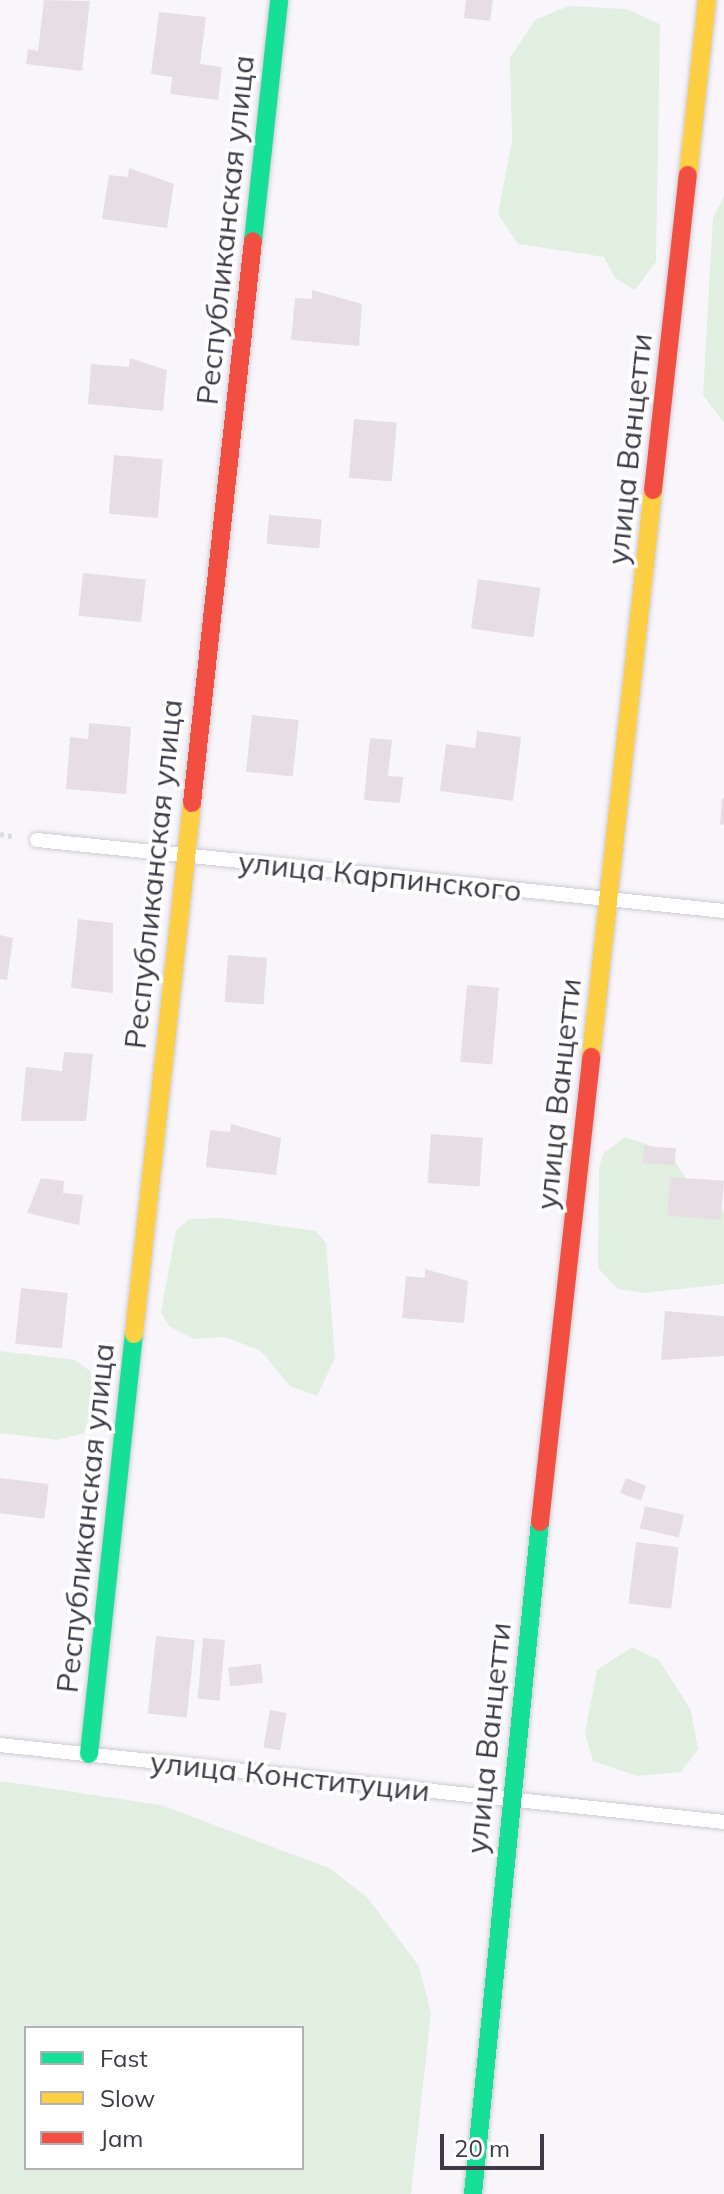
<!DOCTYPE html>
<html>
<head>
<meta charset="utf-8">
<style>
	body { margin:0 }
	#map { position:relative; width:724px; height:2194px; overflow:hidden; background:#f8f6fb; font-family:Mulish,sans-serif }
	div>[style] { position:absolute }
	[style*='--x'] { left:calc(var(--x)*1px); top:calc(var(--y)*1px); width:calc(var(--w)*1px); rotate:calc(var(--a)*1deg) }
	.green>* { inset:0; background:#e1efe0 }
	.building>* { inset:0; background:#e7dee3; transform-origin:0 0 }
	.path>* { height:5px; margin-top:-2.5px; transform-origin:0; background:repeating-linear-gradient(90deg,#dcdbdd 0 4px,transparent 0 8px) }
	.roads { filter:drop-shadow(0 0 2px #cecbd3) drop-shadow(0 0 2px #cecbd3) }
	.lane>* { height:14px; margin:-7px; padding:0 7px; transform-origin:7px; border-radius:7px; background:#fefefe }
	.fast>* { height:18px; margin:-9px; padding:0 9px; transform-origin:9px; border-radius:9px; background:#16e098 }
	.slow>* { height:18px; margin:-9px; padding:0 9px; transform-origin:9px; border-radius:9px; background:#ffcf43 }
	.jam>* { height:18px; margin:-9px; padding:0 9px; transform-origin:9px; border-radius:9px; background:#f24e42 }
	span { translate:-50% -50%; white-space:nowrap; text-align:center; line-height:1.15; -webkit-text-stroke:7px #fff; paint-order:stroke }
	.street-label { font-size:30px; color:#3e3b47 }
	.legend { position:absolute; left:24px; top:2026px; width:280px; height:144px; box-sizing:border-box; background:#fff; border:2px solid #b2b1b5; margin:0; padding:10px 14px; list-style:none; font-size:24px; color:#3e3b47 }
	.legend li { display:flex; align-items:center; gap:16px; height:40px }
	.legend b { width:40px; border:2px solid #b2b1b5 }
	.scale { position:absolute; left:440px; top:2134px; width:104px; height:36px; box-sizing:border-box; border:4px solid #3e3b47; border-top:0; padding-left:10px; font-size:24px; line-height:28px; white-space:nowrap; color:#3e3b47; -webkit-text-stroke:6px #fff; paint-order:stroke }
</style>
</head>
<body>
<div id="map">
	<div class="green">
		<div style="clip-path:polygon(568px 6px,626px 9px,660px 24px,656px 262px,635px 290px,615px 278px,604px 257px,518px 244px,498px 214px,512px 141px,510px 58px,535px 20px)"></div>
		<div style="clip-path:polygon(724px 196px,724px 423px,703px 395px,713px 218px)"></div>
		<div style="clip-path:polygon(625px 1137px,669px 1152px,693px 1190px,724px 1211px,724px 1284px,645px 1293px,618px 1289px,598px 1268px,599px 1168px,603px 1154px)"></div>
		<div style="clip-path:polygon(223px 1218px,316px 1231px,326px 1243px,335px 1358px,317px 1396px,290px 1386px,261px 1351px,225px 1337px,194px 1339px,169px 1326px,161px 1312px,176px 1231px,189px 1219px)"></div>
		<div style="clip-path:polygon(0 1351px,75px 1360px,90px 1371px,95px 1404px,84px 1433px,57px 1440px,0 1433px)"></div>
		<div style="clip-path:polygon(632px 1647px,659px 1660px,691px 1710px,698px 1749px,681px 1772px,637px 1776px,593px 1761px,585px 1733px,597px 1670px)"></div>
		<div style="clip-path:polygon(evenodd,0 1781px,161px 1805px,329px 1868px,367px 1897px,419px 1966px,431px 2013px,411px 2194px,0 2194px,0 1781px,26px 2028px,302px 2028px,302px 2168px,26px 2168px,26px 2028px)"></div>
	</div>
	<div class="building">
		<div style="clip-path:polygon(44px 0,90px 1px,82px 71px,26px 64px,28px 49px,38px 51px)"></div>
		<div style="clip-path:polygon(466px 0,493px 0,490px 21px,464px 18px)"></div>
		<div style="clip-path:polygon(159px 12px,206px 17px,200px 64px,222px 67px,218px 100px,170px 94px,172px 77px,151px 74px)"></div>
		<div style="clip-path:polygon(129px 168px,174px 184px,167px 228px,102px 219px,109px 175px,128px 177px)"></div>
		<div style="clip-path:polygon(312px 290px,362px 304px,359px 346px,291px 340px,295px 298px,312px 299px)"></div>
		<div style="clip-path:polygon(130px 358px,167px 370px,163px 411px,88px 404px,91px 364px,129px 367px)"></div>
		<div style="left:354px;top:419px;width:43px;height:59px;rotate:5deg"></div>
		<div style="left:114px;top:455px;width:49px;height:59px;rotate:5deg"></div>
		<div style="left:269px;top:515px;width:53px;height:29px;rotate:5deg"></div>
		<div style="left:83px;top:573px;width:63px;height:43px;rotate:6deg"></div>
		<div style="left:478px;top:579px;width:63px;height:50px;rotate:8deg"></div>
		<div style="left:252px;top:715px;width:47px;height:57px;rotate:6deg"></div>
		<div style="clip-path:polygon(89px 723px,131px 727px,126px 794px,66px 789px,70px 737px,88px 739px)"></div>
		<div style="clip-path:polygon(477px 731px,521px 737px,513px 801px,440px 791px,446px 744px,475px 748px)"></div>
		<div style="clip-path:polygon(370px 738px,392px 740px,388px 776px,403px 777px,400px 803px,364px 800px)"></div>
		<div style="clip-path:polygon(722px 798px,724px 798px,724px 825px,720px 824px)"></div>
		<div style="clip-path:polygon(78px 919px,113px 923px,113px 993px,71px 988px)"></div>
		<div style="clip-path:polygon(0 935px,13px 938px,7px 980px,0 979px)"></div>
		<div style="left:228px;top:955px;width:39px;height:47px;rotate:4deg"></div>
		<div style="left:467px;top:985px;width:32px;height:77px;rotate:5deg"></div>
		<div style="clip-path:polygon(64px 1052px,93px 1054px,86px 1121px,21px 1121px,26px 1067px,62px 1071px)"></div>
		<div style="clip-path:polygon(231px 1124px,281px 1138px,276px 1175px,206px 1167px,210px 1130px,230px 1132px)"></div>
		<div style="left:431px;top:1134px;width:52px;height:49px;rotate:4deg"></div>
		<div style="left:644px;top:1146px;width:32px;height:17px;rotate:4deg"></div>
		<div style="left:670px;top:1177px;width:54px;height:39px;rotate:4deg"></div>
		<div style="clip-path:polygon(41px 1178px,64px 1181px,63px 1193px,83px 1195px,79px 1225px,27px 1213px)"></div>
		<div style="clip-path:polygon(425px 1269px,468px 1281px,464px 1323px,402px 1318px,406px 1276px,425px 1278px)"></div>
		<div style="left:21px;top:1288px;width:47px;height:56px;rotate:6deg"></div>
		<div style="clip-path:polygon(665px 1311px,724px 1316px,724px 1356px,661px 1360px)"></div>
		<div style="left:0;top:1478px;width:49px;height:35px;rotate:7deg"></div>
		<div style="left:626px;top:1478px;width:22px;height:16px;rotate:21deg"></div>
		<div style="left:645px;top:1506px;width:40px;height:23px;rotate:13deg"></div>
		<div style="left:636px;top:1542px;width:43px;height:62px;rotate:7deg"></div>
		<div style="left:156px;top:1636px;width:39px;height:78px;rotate:6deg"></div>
		<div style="left:203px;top:1638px;width:22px;height:61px;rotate:5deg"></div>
		<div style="left:261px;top:1664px;width:19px;height:33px;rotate:84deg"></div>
		<div style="left:270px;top:1710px;width:17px;height:38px;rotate:10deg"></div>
	</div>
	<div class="path">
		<div style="--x:0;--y:834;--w:16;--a:11"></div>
	</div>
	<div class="roads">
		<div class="lane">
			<div style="--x:37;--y:840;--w:691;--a:5.9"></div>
			<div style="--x:0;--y:1745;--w:728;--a:6.07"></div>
		</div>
		<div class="fast">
			<div style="--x:253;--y:241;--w:242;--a:-83.8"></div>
			<div style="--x:89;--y:1754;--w:422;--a:-83.9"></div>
			<div style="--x:473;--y:2194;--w:675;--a:-84.31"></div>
		</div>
		<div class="slow">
			<div style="--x:688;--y:175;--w:176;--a:-83.8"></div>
			<div style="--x:591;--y:1057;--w:570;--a:-83.76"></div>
			<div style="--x:134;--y:1334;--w:534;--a:-83.77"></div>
		</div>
		<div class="jam">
			<div style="--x:653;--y:490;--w:317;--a:-83.7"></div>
			<div style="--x:192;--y:803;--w:565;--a:-83.81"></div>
			<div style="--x:540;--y:1522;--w:468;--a:-83.7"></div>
		</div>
	</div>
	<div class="street-label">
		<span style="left:225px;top:230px;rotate:-84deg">Республиканская улица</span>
		<span style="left:629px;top:449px;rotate:-84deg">улица Ванцетти</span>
		<span style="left:153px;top:874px;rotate:-84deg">Республиканская улица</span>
		<span style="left:380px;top:876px;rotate:6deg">улица Карпинского</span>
		<span style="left:558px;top:1094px;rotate:-84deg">улица Ванцетти</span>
		<span style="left:85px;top:1518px;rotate:-84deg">Республиканская улица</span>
		<span style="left:488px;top:1738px;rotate:-84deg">улица Ванцетти</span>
		<span style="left:290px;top:1776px;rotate:6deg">улица Конституции</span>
	</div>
	<ul class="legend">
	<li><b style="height:10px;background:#16e098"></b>Fast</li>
	<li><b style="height:10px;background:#ffcf43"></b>Slow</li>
	<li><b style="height:10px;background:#f24e42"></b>Jam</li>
	</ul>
	<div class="scale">20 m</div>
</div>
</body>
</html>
